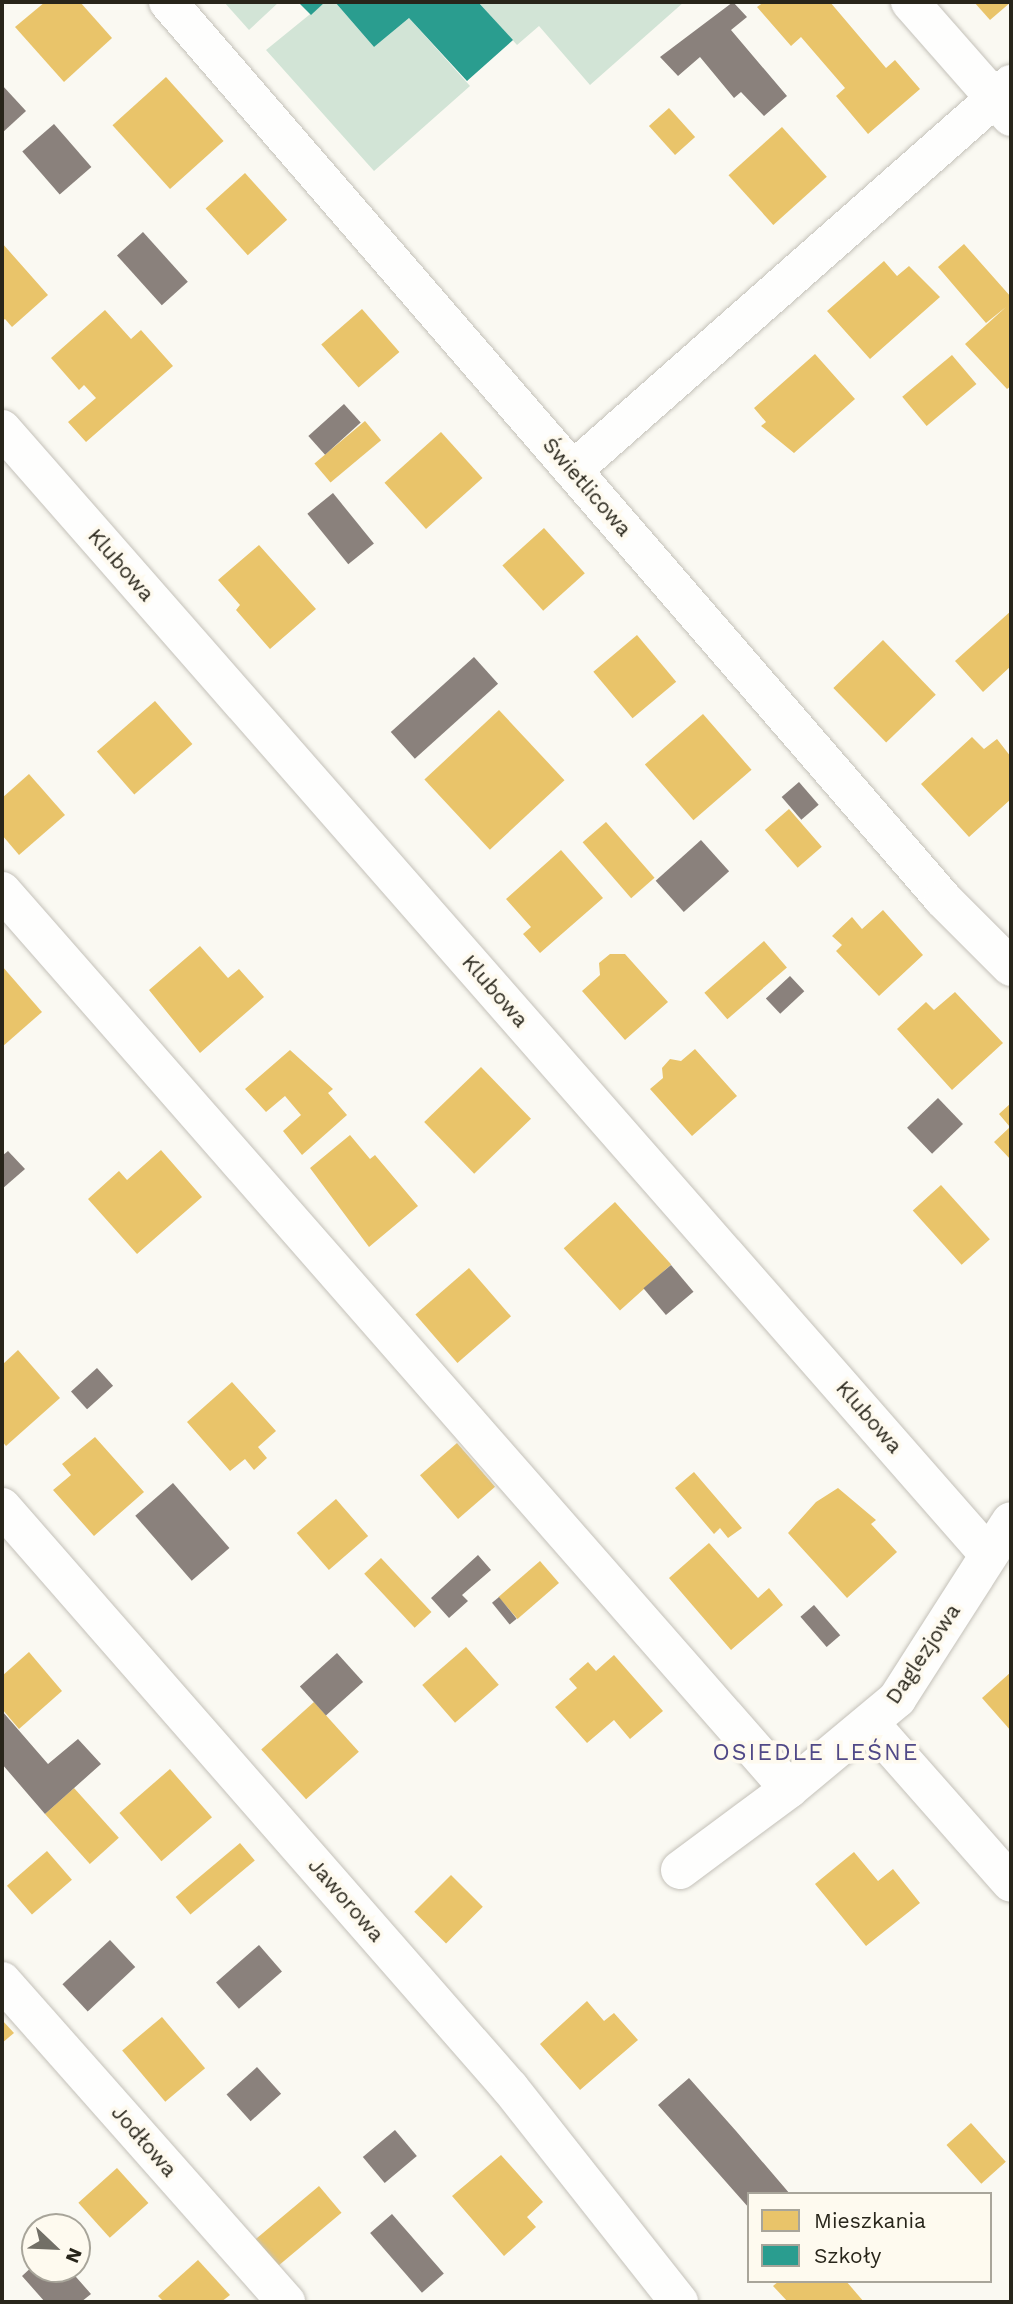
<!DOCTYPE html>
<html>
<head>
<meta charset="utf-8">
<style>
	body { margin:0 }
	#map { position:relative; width:1013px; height:2304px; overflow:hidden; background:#faf9f2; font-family:"Work Sans",sans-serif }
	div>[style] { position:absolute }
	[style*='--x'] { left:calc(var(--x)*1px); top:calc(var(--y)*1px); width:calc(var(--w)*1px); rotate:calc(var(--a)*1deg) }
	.green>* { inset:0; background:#d2e4d6 }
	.homes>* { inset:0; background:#e9c46a; transform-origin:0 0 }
	.schools>* { inset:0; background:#2a9d8f }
	.industry>* { inset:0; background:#8a817c; transform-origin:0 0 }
	.roads { filter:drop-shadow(0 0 2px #c4c1b9) drop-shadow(0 0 2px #c4c1b9) }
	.minor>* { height:38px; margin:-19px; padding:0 19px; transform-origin:19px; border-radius:19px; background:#fefefd }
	span { translate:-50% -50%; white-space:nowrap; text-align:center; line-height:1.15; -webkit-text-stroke:7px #fefaef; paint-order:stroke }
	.street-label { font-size:21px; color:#28251a }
	.neighbourhood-label { font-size:23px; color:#504987; letter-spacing:2px }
	.frame { position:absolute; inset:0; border:4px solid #28251a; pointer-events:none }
	.legend { position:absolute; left:747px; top:2192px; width:245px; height:91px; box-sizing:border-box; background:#fefaef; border:2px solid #a8a59a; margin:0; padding:9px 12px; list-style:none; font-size:21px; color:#28251a }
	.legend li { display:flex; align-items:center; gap:14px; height:35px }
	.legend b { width:35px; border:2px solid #a8a59a }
	.north { position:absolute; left:21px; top:2213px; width:70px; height:70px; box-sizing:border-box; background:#fefaef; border:2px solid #a8a59a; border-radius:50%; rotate:113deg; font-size:19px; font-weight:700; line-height:28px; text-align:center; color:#28251a }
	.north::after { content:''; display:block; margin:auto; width:24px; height:32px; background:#726f66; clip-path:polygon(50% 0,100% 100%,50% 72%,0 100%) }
</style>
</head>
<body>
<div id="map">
	<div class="green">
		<div style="clip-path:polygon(224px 2px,279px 2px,249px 30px)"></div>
		<div style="clip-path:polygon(325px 2px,335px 2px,374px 47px,409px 18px,470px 86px,374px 171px,266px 50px)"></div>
		<div style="clip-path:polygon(478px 2px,684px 2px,590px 85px,539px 26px,517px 45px)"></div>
	</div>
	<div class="homes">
		<div style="clip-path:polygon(45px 2px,80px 2px,112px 38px,64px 82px,15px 27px)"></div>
		<div style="clip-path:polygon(764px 2px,830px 2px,886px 68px,895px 60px,920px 89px,868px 134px,836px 96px,845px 88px,801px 37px,791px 46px,757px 7px)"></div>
		<div style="clip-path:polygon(974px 2px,1011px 2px,990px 20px)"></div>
		<div style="left:166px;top:77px;width:86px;height:72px;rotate:48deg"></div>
		<div style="left:669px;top:108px;width:39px;height:27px;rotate:48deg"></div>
		<div style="left:782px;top:127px;width:67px;height:72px;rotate:48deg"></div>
		<div style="left:245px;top:173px;width:63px;height:53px;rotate:48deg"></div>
		<div style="clip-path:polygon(2px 243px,48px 295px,12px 327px,5px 319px,2px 321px)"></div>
		<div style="clip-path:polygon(964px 244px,1011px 297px,1011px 386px,1007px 389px,965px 344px,1006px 307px,986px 323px,938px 267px)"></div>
		<div style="clip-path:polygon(884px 261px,897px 276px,909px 266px,940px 297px,870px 359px,827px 311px)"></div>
		<div style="left:362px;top:309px;width:57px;height:54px;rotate:49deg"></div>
		<div style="clip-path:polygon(105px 310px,131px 339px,141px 330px,173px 366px,86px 442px,68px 422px,96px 398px,84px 385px,79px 390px,51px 358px)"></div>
		<div style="clip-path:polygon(815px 354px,855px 399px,794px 453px,761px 426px,766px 422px,754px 408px)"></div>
		<div style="left:952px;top:355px;width:38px;height:65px;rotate:50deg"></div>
		<div style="left:365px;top:421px;width:25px;height:66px;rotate:50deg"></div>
		<div style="left:441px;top:432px;width:62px;height:76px;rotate:48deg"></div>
		<div style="left:544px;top:528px;width:61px;height:56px;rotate:48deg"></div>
		<div style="clip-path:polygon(259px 545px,316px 609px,270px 649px,236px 610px,240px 605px,218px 580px)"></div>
		<div style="clip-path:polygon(1011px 611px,1011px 666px,983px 692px,955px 661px)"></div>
		<div style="left:637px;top:635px;width:61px;height:57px;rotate:50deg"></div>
		<div style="left:883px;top:640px;width:76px;height:69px;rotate:46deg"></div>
		<div style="left:155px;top:701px;width:57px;height:77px;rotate:49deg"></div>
		<div style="left:499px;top:710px;width:96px;height:102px;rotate:47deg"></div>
		<div style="left:703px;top:714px;width:74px;height:77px;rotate:49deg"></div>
		<div style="clip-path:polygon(972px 737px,984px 749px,997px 739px,1011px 757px,1011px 799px,969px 837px,921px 784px)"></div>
		<div style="clip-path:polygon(29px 774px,65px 815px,19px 855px,2px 835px,2px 798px)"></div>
		<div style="left:789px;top:809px;width:50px;height:32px;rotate:49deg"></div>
		<div style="left:606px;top:822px;width:74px;height:31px;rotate:49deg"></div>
		<div style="clip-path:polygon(561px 850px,603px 898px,540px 953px,523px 934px,531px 927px,506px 899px)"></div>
		<div style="clip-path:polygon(883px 910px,923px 955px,879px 996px,836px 951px,842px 945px,832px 936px,852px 917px,862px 929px)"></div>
		<div style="left:764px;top:941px;width:35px;height:79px;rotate:49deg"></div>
		<div style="clip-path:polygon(200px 946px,228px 978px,239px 969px,264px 997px,200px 1053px,149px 990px)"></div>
		<div style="clip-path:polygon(610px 954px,625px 954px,668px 1002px,625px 1040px,582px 991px,600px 975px,599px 963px)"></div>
		<div style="clip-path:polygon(2px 966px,42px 1012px,2px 1047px)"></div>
		<div style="clip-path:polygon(955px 992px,1003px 1043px,952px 1090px,897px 1029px,926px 1002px,934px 1010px)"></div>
		<div style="clip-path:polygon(695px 1049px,737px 1096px,692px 1136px,650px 1089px,663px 1078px,662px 1068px,670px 1059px,681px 1061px)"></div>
		<div style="clip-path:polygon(290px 1050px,333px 1089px,328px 1093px,347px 1115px,302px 1155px,283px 1131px,301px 1115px,285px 1096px,266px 1112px,245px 1089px)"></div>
		<div style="left:481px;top:1067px;width:72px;height:79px;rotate:46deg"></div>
		<div style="clip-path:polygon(1011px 1103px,1011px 1160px,994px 1142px,1010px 1127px,999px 1114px)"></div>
		<div style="clip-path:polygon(350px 1135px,370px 1159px,375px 1155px,418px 1206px,369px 1247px,310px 1168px)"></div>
		<div style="clip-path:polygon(161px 1150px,202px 1197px,137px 1254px,88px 1199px,119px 1171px,127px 1180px)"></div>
		<div style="left:941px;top:1185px;width:73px;height:38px;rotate:48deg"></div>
		<div style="left:615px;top:1202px;width:84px;height:69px;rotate:48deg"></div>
		<div style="left:469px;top:1268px;width:64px;height:71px;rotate:49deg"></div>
		<div style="clip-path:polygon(18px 1350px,60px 1398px,6px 1446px,2px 1441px,2px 1365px)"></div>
		<div style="clip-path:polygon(232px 1382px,276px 1431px,258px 1447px,267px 1458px,254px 1470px,245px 1459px,230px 1471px,187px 1422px)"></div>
		<div style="clip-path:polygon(95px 1437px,144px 1492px,94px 1536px,53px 1490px,71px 1475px,62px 1464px)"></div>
		<div style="left:457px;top:1443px;width:58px;height:49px;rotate:49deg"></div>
		<div style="clip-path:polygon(694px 1472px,742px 1528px,728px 1538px,720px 1528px,714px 1534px,675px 1488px)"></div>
		<div style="clip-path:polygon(838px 1488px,876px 1520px,871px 1524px,897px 1552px,847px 1598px,788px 1533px,816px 1502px)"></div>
		<div style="left:336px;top:1499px;width:49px;height:52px;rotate:49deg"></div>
		<div style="clip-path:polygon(709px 1543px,758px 1598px,769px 1588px,783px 1605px,731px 1650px,669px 1578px)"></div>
		<div style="left:381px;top:1558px;width:74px;height:23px;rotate:47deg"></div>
		<div style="left:540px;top:1561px;width:29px;height:55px;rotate:49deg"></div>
		<div style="left:466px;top:1647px;width:50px;height:58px;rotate:49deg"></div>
		<div style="clip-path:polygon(29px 1652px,62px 1691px,19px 1729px,2px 1709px,2px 1676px)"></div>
		<div style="clip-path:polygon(614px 1655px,663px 1711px,630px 1739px,614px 1720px,587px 1743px,555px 1707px,577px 1688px,569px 1679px,588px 1662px,596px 1671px)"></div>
		<div style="clip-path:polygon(1011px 1672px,1011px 1731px,982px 1698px)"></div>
		<div style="left:314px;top:1702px;width:67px;height:71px;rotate:48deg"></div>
		<div style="left:170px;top:1769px;width:64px;height:67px;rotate:49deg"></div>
		<div style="left:74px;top:1788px;width:67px;height:39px;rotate:48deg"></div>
		<div style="left:240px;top:1843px;width:23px;height:84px;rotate:50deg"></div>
		<div style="left:47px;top:1851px;width:38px;height:53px;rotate:49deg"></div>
		<div style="clip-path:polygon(854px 1852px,878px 1881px,893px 1869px,920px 1903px,866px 1946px,815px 1884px)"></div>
		<div style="left:451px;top:1875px;width:45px;height:52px;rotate:45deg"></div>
		<div style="clip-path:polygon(587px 2001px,604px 2021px,614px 2013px,638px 2040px,580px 2090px,540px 2044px)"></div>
		<div style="left:162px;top:2017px;width:67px;height:52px;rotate:50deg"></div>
		<div style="clip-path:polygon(2px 2020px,14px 2033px,2px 2043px)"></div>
		<div style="left:971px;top:2123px;width:52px;height:33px;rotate:48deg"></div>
		<div style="clip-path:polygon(501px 2155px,543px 2202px,527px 2217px,536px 2227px,504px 2256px,452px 2196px)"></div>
		<div style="left:117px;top:2168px;width:47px;height:52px;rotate:48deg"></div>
		<div style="left:319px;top:2186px;width:35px;height:84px;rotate:50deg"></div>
		<div style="clip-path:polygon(198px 2260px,230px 2295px,221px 2302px,164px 2302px,158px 2296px)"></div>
		<div style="clip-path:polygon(779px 2281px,846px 2281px,864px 2302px,788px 2302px,773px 2286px)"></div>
	</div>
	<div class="schools">
		<div style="clip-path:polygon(298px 2px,325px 2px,311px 15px)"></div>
		<div style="clip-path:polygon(335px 2px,478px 2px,513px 40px,467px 81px,409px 18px,374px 47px)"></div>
	</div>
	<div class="industry">
		<div style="clip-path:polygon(733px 2px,747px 17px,731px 30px,787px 96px,764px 116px,741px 92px,734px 98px,700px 57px,678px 76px,660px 57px)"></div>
		<div style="clip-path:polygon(2px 85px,26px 111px,2px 133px)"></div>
		<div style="left:54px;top:124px;width:57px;height:42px;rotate:49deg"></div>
		<div style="left:143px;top:232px;width:67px;height:35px;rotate:48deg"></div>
		<div style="left:344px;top:404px;width:25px;height:48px;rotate:48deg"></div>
		<div style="left:333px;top:493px;width:65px;height:33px;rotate:51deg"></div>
		<div style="left:474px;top:657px;width:36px;height:112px;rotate:48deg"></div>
		<div style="left:799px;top:782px;width:30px;height:23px;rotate:49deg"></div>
		<div style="left:701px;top:840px;width:42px;height:61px;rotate:48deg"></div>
		<div style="left:790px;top:976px;width:21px;height:33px;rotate:47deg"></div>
		<div style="left:938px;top:1098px;width:36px;height:43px;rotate:46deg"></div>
		<div style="clip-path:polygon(8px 1151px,25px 1169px,2px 1189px,2px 1156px)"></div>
		<div style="left:671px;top:1265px;width:35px;height:36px;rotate:50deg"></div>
		<div style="left:97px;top:1368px;width:24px;height:35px;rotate:48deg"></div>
		<div style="left:173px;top:1483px;width:86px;height:50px;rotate:49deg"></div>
		<div style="clip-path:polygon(478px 1555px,491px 1570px,462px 1595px,468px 1601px,449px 1618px,431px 1598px)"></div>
		<div style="left:499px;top:1597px;width:28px;height:9px;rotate:51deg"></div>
		<div style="left:814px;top:1605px;width:40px;height:18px;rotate:49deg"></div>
		<div style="left:337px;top:1653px;width:39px;height:50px;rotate:48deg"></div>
		<div style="clip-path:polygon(2px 1711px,48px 1764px,78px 1739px,101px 1764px,45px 1814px,2px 1764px)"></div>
		<div style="left:110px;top:1940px;width:37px;height:65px;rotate:47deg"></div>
		<div style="left:259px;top:1945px;width:35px;height:57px;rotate:49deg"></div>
		<div style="left:257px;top:2067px;width:36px;height:41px;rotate:48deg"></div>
		<div style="clip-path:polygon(689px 2078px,736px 2131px,790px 2194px,749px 2194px,749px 2208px,658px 2105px)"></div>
		<div style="left:395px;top:2130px;width:34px;height:42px;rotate:50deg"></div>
		<div style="left:392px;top:2214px;width:79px;height:29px;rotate:49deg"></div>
		<div style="clip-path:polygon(35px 2264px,35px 2269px,69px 2269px,91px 2294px,81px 2302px,45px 2302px,22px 2276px)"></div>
	</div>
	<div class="roads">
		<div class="minor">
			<div style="--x:168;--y:2;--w:1185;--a:49.17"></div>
			<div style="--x:943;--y:899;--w:96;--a:45"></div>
			<div style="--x:910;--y:2;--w:153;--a:48.7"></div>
			<div style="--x:2;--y:429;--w:1496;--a:48.77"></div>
			<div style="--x:573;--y:470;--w:584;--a:-41.39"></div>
			<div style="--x:2;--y:891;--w:1194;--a:48.77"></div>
			<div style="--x:2;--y:1507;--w:772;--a:48.84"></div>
			<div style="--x:510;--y:2088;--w:273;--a:51.7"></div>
			<div style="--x:870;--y:1723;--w:213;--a:48.6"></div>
			<div style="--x:680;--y:1870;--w:136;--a:-36.6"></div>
			<div style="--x:789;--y:1789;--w:141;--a:-39.8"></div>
			<div style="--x:897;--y:1699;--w:211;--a:-57.4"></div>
			<div style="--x:2;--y:1981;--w:429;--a:48.5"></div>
		</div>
	</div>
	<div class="street-label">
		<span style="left:587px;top:487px;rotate:49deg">Świetlicowa</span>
		<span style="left:121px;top:565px;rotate:49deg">Klubowa</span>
		<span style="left:495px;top:991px;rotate:49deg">Klubowa</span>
		<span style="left:869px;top:1417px;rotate:49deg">Klubowa</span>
		<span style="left:923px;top:1654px;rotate:-56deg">Daglezjowa</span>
		<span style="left:346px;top:1900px;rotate:49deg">Jaworowa</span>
		<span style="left:144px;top:2141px;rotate:49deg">Jodłowa</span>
	</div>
	<div class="neighbourhood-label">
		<span style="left:816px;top:1753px">OSIEDLE LEŚNE</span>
	</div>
	<div class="frame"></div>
	<ul class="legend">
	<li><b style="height:19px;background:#e9c46a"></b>Mieszkania</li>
	<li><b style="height:19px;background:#2a9d8f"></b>Szkoły</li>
	</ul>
	<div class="north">N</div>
</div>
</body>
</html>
